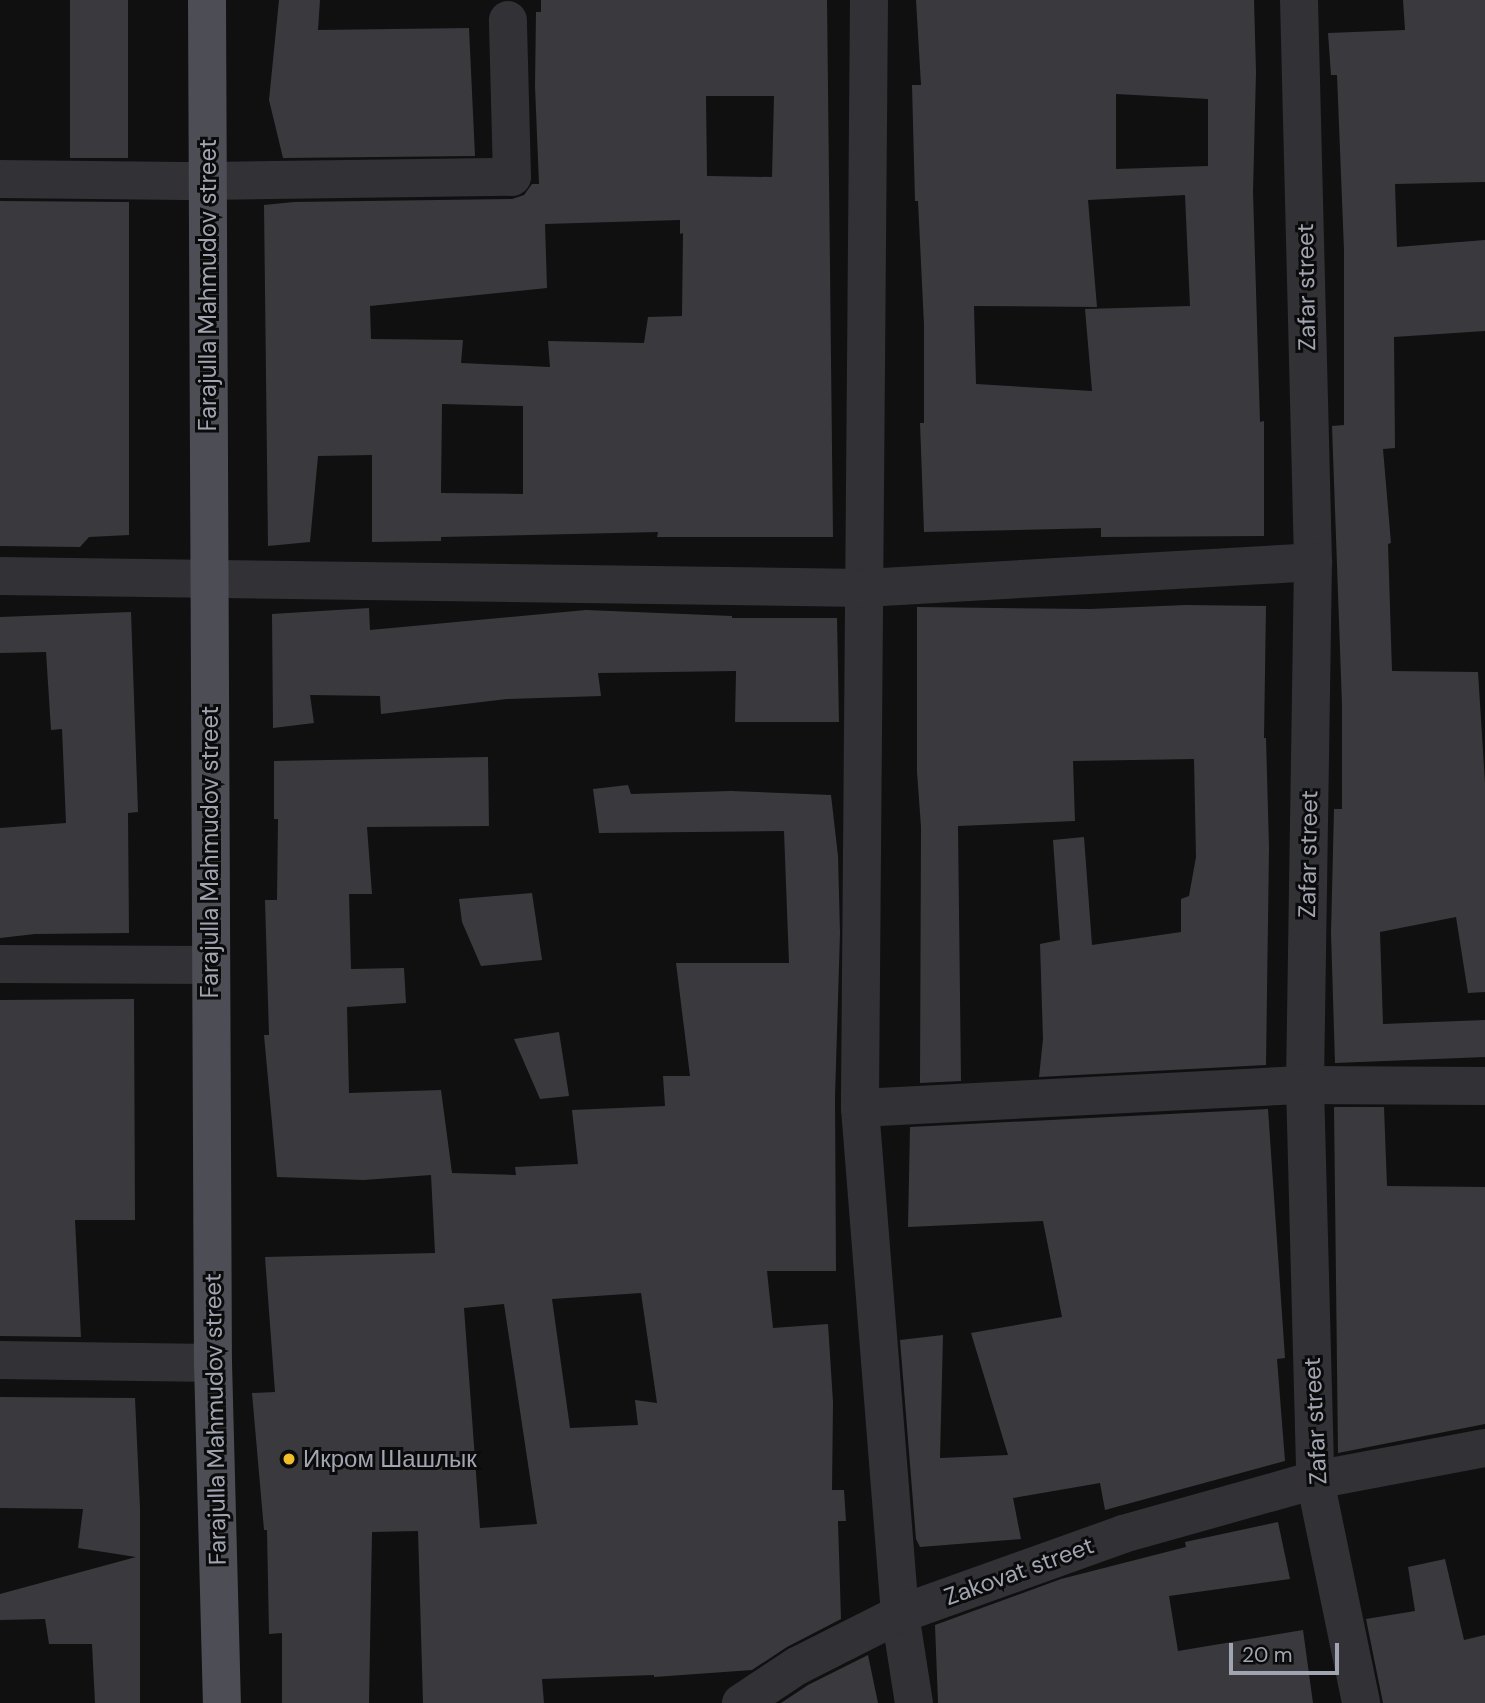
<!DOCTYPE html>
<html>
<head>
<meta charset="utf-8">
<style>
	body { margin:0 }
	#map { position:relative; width:1485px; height:1703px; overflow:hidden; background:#101011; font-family:"DM Sans",sans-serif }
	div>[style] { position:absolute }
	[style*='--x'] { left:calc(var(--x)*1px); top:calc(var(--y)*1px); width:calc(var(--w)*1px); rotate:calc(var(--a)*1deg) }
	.building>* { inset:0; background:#3a3a3e; transform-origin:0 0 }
	.minor>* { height:38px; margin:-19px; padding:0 19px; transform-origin:19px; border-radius:19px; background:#313136 }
	.major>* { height:38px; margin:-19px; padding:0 19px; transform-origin:19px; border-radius:19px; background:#4d4e55 }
	.dots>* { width:19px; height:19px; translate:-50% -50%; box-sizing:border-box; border:4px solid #0b0b0c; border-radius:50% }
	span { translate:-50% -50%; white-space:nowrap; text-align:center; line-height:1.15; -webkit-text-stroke:6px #0b0b0c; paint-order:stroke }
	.street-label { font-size:24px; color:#a1a5b2 }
	.poi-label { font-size:24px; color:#a1a5b2 }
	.left { translate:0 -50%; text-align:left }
	.scale { position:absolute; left:1229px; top:1643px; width:110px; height:32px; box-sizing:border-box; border:4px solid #a1a5b2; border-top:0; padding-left:9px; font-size:21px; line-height:24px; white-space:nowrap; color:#a1a5b2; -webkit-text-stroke:5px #0b0b0c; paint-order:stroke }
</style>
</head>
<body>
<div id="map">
	<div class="building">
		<div style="left:70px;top:0;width:58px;height:158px"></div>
		<div style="clip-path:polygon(279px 0,320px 0,318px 30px,469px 28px,475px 156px,283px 158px,269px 100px)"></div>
		<div style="clip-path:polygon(evenodd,541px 0,827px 0,833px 537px,657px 537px,658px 532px,441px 537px,441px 541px,372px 542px,372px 455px,318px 456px,310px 542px,268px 546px,264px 205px,294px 202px,512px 199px,524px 195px,532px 184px,539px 184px,535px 86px,536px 12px,541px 12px,541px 0,706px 96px,774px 96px,772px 177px,707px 176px,706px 96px,541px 0,680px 220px,680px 234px,683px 233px,682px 316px,648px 317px,644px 343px,548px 341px,550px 367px,461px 363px,463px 340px,371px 339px,370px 306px,547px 288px,545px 224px,680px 220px,541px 0,442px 404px,523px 406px,523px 494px,441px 493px,442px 404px)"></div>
		<div style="clip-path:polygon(evenodd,916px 0,1254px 0,1256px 72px,1253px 192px,1260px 422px,1264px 421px,1264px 536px,1101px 537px,1101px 528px,924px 532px,920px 423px,924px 423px,924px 325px,918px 201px,915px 201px,912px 85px,921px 85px,916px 0,1116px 94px,1208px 99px,1208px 166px,1116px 169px,1116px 94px,916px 0,1185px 195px,1190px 306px,1085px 309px,1092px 391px,976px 384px,974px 306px,1097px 307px,1088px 200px,1185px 195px)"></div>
		<div style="clip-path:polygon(1403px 0,1485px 0,1485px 182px,1395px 184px,1397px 247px,1485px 240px,1485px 331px,1394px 337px,1395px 448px,1383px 449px,1391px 543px,1388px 544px,1392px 671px,1478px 672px,1485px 783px,1485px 992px,1468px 993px,1456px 917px,1380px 932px,1383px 1024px,1485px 1020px,1485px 1057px,1335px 1063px,1331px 933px,1334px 809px,1342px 809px,1342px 705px,1332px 426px,1344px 425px,1344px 250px,1337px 75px,1331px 75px,1328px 33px,1405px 30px)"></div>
		<div style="clip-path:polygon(0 201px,129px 202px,129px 535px,89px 537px,80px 547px,0 546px)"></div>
		<div style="clip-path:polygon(1186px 605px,1266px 606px,1264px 738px,1266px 738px,1269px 848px,1266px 1065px,1039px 1077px,1043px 1039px,1040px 944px,1060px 940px,1053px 840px,1084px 837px,1092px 945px,1181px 932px,1181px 899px,1189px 896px,1196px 857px,1194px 759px,1073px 761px,1075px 821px,958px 826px,961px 1081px,920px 1083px,921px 827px,917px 772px,917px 607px,1090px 609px)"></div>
		<div style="clip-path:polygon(369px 608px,370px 630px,586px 610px,732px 616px,732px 618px,837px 618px,839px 722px,735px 722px,736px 671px,598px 673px,601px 696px,507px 699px,381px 714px,380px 696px,310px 695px,314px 723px,273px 728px,272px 614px)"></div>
		<div style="clip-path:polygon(131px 612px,138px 812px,128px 813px,129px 933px,35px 934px,0 938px,0 828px,66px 823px,62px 729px,51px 730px,46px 652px,0 653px,0 617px)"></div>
		<div style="clip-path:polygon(evenodd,488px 757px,489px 826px,367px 827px,372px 894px,349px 894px,351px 969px,404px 968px,406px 1003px,347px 1007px,349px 1093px,441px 1090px,452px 1173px,516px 1175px,515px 1167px,578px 1164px,572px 1110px,665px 1106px,663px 1076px,690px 1076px,676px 963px,789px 963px,784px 831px,599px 833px,593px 789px,628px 785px,631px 794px,731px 791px,831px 795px,838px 856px,840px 933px,835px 1097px,836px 1271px,767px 1271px,773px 1328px,828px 1324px,833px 1402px,832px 1490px,844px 1490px,846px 1521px,838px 1521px,841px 1619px,787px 1647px,752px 1670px,654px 1677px,654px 1675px,542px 1679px,544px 1703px,423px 1703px,418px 1531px,372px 1532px,369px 1703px,282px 1703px,282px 1633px,269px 1634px,267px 1530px,264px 1530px,252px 1393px,275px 1392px,265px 1257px,435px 1253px,431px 1175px,364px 1180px,277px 1177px,264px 1035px,269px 1035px,265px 900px,277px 900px,278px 819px,274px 819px,274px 761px,488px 757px,641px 1293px,657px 1403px,635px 1400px,638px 1425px,570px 1428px,552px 1299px,641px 1293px,488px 757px,504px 1304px,537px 1524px,480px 1528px,464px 1308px,504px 1304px)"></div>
		<div style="clip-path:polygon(532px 893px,542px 960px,481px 966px,462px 922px,459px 899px)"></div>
		<div style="clip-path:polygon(134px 999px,135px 1220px,75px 1220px,81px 1337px,0 1336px,0 1000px)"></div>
		<div style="clip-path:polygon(559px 1032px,569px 1096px,540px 1099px,514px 1039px)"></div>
		<div style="clip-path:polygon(1334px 1107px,1384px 1107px,1387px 1186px,1485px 1187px,1485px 1424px,1338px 1453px)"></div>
		<div style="clip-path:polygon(1268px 1109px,1285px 1358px,1277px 1359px,1285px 1461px,1105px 1510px,1100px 1483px,1013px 1498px,1021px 1539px,920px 1547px,916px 1539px,900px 1340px,943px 1335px,940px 1458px,1008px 1455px,971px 1333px,1062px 1317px,1043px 1221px,908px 1227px,910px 1127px)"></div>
		<div style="clip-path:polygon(0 1397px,135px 1398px,140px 1508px,140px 1703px,95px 1703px,92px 1644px,49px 1644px,45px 1619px,0 1620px,0 1594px,136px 1557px,78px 1548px,83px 1509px,0 1508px)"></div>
		<div style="clip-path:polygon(1278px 1522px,1290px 1579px,1169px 1596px,1178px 1651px,1303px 1630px,1313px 1703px,938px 1703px,935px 1625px,1061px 1579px,1186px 1547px,1185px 1542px)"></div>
		<div style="clip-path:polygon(1445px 1559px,1464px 1640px,1485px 1635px,1485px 1703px,1383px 1703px,1366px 1619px,1415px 1611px,1408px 1567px)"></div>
		<div style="clip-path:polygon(868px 1655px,878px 1703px,781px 1703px,808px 1685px)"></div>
	</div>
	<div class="minor">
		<div style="--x:869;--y:0;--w:1108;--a:90.47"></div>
		<div style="--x:860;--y:1108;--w:508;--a:85.48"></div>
		<div style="--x:900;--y:1614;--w:90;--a:81.1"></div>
		<div style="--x:1299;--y:0;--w:562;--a:88.57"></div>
		<div style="--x:1313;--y:562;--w:523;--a:90.88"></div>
		<div style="--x:1305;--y:1085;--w:395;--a:88.5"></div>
		<div style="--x:1315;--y:1480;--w:228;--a:78.3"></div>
		<div style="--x:0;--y:179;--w:208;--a:0.6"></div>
		<div style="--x:208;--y:181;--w:304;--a:-0.8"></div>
		<div style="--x:512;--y:177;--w:157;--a:-91.5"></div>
		<div style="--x:0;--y:576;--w:865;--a:0.79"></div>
		<div style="--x:865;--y:588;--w:449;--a:-3.3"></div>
		<div style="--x:0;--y:964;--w:210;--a:0.3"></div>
		<div style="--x:860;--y:1108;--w:446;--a:-3"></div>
		<div style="--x:1305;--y:1085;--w:180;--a:0.3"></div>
		<div style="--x:0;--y:1360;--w:213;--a:0.8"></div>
		<div style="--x:741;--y:1703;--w:67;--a:-33.5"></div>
		<div style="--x:797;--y:1666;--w:115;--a:-26.8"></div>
		<div style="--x:900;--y:1614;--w:237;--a:-19.7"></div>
		<div style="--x:1123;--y:1534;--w:199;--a:-15.7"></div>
		<div style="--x:1315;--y:1480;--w:173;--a:-10.7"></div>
	</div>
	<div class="major">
		<div style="--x:207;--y:0;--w:1363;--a:89.75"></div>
		<div style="--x:213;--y:1363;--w:340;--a:88.5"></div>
	</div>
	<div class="dots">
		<div style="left:289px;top:1459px;background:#f1bd28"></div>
	</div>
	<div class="street-label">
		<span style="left:208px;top:285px;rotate:-90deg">Farajulla Mahmudov street</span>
		<span style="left:1306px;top:287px;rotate:-91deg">Zafar street</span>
		<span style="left:210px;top:852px;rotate:-90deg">Farajulla Mahmudov street</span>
		<span style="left:1308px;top:854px;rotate:-89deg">Zafar street</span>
		<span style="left:215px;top:1419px;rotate:-91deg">Farajulla Mahmudov street</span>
		<span style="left:1315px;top:1421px;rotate:-93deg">Zafar street</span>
		<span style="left:1019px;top:1571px;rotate:-20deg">Zakovat street</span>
	</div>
	<div class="poi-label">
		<span class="left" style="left:303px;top:1459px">Икром Шашлык</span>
	</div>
	<div class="scale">20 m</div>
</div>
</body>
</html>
